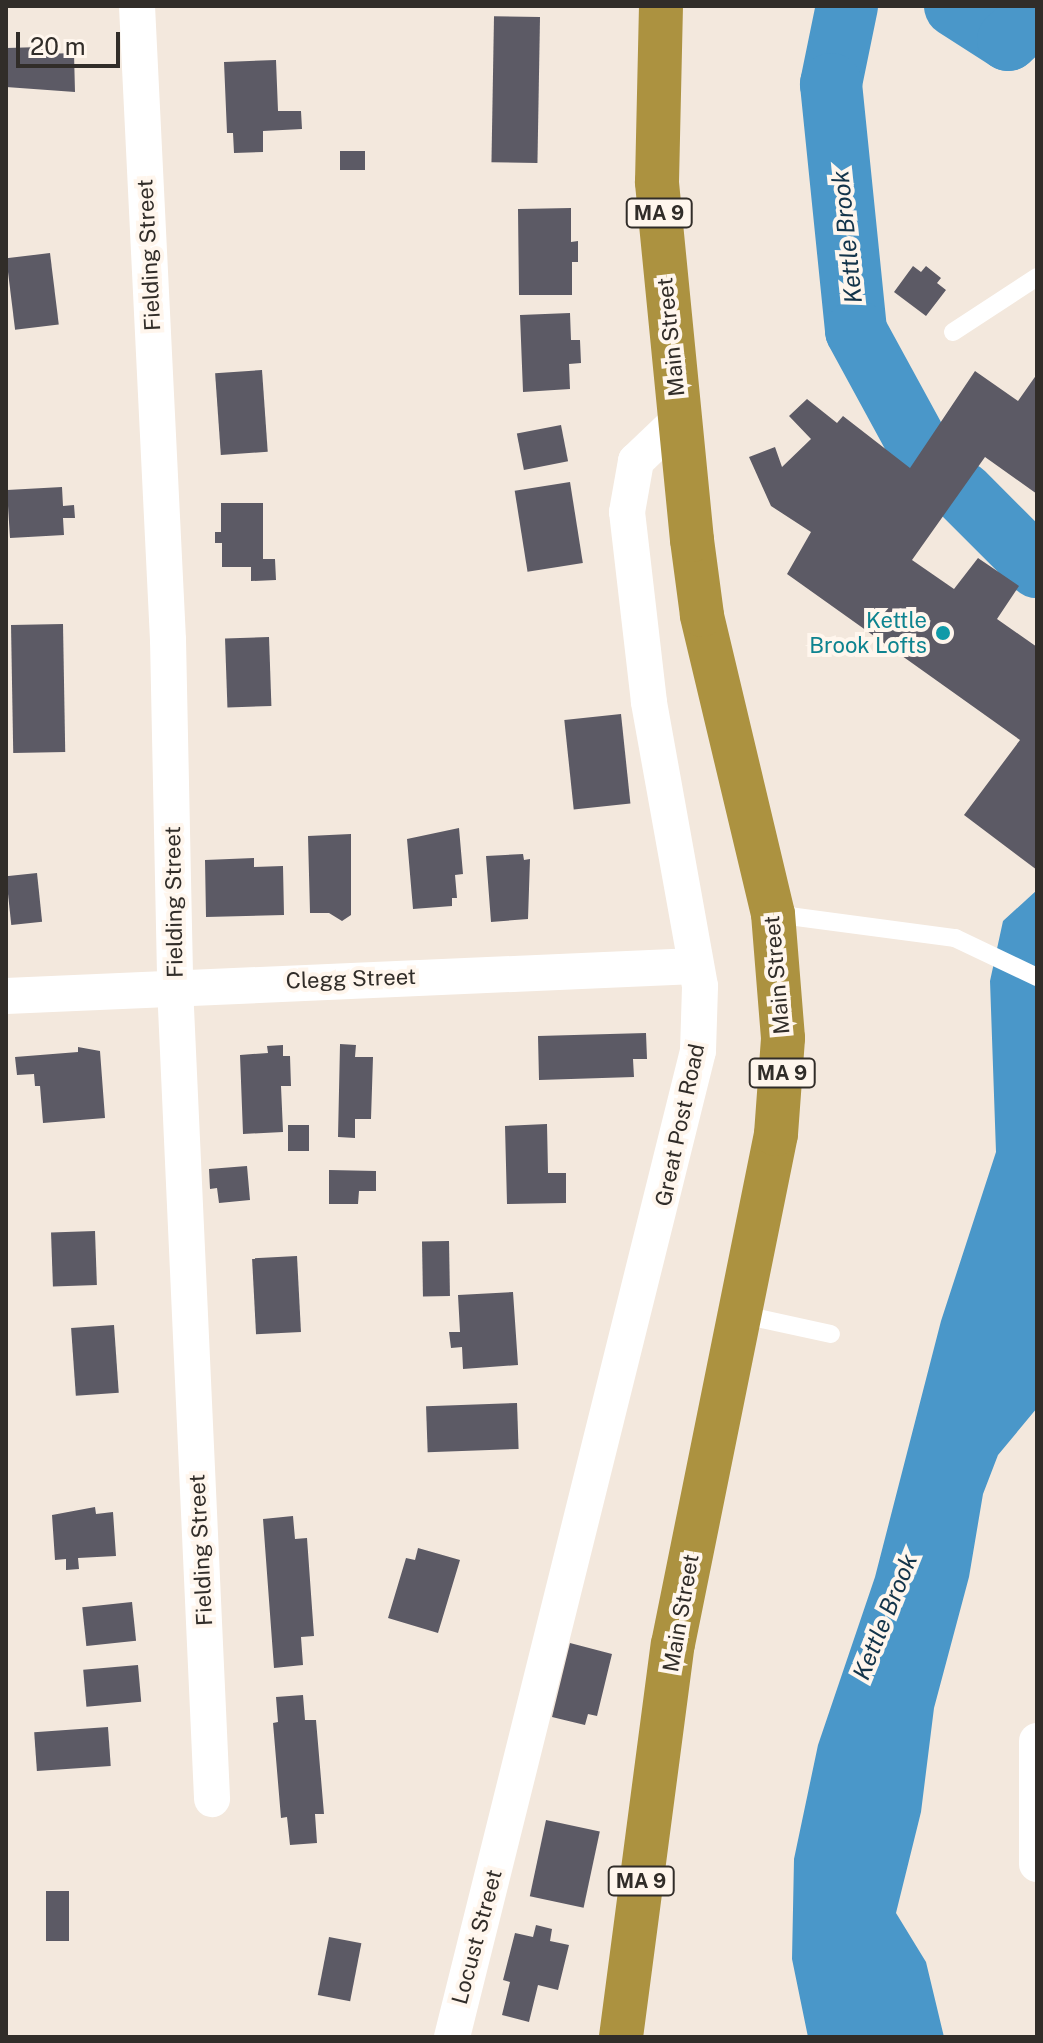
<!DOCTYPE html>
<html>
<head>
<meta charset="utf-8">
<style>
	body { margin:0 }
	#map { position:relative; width:1043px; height:2043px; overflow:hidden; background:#f3e8dd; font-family:"Public Sans",sans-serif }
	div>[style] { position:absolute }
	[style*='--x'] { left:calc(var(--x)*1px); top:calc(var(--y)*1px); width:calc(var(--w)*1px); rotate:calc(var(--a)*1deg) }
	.water>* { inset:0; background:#4a97c9 }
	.river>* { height:62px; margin:-31px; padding:0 31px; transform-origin:31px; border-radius:31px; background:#4a97c9 }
	.building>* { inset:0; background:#5c5a65; transform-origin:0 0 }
	.lane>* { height:18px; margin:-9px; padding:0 9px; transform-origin:9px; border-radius:9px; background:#fff }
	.street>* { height:36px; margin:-18px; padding:0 18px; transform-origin:18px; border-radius:18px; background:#fff }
	.highway>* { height:44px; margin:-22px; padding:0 22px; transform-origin:22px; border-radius:22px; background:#ac9240 }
	.dots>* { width:22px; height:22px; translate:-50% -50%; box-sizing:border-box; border:4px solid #fff6ed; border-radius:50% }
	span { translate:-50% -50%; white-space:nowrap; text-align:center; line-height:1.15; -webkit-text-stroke:8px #fff6ed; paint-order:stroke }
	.shield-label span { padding:2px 6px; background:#fff6ed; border:2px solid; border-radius:6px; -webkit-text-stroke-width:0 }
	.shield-label { font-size:20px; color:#312d29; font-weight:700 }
	.street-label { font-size:22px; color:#312d29 }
	.culture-label { font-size:22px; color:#0d838f }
	.right { translate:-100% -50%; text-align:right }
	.water-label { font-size:24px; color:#13344a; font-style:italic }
	.frame { position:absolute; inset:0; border:8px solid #312d29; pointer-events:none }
	.scale { position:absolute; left:16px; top:32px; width:104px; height:36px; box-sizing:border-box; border:4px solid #312d29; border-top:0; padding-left:10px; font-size:24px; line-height:28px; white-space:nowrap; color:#312d29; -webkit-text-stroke:6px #fff6ed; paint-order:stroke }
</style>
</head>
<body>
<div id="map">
	<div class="water">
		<div style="clip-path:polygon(1037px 890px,1037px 1408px,998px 1455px,983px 1494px,969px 1577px,934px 1708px,921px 1812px,896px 1913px,926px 1962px,944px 2037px,808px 2037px,792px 1959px,794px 1859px,818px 1745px,875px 1577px,941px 1321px,996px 1152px,990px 981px,1003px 921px)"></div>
	</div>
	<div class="river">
		<div style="--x:847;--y:6;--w:80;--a:101.6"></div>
		<div style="--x:831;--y:84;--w:248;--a:84.2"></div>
		<div style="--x:856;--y:331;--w:138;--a:61.4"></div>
		<div style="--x:955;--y:6;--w:63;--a:32.7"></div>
		<div style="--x:1008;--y:40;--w:39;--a:-42"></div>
		<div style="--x:963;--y:493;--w:105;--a:45"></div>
	</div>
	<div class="building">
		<div style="left:540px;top:17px;width:146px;height:46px;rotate:91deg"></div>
		<div style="clip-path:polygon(42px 47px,43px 54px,74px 53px,75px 92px,6px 87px,6px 48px)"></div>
		<div style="clip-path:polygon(276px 60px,278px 111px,301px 111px,302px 129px,263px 131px,263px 152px,234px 153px,233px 133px,227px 133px,224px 62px)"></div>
		<div style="left:340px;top:151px;width:25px;height:19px"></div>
		<div style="clip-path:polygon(571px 208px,571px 242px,578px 241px,578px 262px,572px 262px,572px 295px,519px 295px,518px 209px)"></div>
		<div style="left:50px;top:253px;width:72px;height:44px;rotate:83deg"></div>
		<div style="clip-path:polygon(913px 266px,921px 272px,926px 266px,941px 278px,937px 283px,946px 290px,926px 316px,894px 292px)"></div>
		<div style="clip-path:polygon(570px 313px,571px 340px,580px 340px,581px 363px,569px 364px,570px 389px,523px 392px,520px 315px)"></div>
		<div style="left:262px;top:370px;width:82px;height:47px;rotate:86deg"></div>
		<div style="clip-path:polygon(975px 371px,1018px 401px,1037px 374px,1037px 494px,985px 457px,912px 560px,954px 589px,978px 558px,1019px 586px,997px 619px,1037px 647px,1037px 870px,964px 815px,1020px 740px,787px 574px,811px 532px,771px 506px,749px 457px,775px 447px,782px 467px,811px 439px,789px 416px,807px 399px,837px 423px,843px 416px,910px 468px)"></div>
		<div style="left:561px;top:425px;width:37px;height:45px;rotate:79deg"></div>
		<div style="left:570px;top:482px;width:82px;height:56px;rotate:81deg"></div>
		<div style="clip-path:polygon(62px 487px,63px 506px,74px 505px,75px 518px,63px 518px,64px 535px,10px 538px,7px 490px)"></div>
		<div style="clip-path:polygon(221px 503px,263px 503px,263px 559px,275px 559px,276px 580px,251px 581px,251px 567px,222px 567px,222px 543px,215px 543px,215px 532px,221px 532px)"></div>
		<div style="left:63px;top:624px;width:128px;height:52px;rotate:89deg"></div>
		<div style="left:269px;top:637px;width:69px;height:44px;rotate:88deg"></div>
		<div style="left:621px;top:714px;width:90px;height:57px;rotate:84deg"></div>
		<div style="clip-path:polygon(459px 828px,463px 874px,455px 875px,457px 898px,452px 898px,452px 906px,413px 909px,407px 839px)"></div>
		<div style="clip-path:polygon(351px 834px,351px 915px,342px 921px,329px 913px,310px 913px,308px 836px)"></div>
		<div style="clip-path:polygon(523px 854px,524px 860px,530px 859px,528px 919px,491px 922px,486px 856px)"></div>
		<div style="clip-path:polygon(254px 858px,254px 867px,283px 866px,284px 915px,206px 917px,205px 860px)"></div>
		<div style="left:37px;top:873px;width:49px;height:31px;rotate:84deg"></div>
		<div style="clip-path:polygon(646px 1033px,647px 1059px,633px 1059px,634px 1077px,539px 1080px,538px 1036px)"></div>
		<div style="clip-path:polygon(340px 1044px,356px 1045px,355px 1057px,373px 1057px,371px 1119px,355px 1119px,355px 1138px,338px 1137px)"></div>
		<div style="clip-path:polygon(283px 1045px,283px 1056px,290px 1056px,291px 1086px,281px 1086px,283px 1132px,243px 1134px,240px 1055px,268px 1053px,267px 1046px)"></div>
		<div style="clip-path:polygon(78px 1047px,100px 1051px,105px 1118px,43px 1123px,40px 1086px,35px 1086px,34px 1074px,17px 1075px,15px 1057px,78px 1052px)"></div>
		<div style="clip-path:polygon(547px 1124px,548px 1173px,566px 1173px,566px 1203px,507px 1204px,505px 1126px)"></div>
		<div style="left:288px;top:1125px;width:21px;height:26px"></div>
		<div style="clip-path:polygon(247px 1166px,250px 1200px,219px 1203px,217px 1188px,210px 1189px,209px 1169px)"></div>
		<div style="clip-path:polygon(329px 1170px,376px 1171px,376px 1191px,359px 1191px,358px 1204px,329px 1204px)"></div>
		<div style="left:95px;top:1231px;width:54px;height:44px;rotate:88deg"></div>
		<div style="left:449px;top:1241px;width:55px;height:27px;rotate:89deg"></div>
		<div style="left:297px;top:1256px;width:76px;height:45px;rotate:87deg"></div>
		<div style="clip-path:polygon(513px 1292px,518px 1365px,463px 1369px,462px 1347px,451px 1348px,449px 1332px,460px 1332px,458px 1295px)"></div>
		<div style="left:114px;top:1325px;width:68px;height:43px;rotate:86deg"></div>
		<div style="left:517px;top:1403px;width:46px;height:91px;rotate:88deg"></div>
		<div style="clip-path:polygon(95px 1507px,96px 1514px,113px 1512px,116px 1556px,78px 1558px,79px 1569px,66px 1570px,66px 1559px,55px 1560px,52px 1515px)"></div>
		<div style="clip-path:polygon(293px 1516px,295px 1539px,307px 1538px,314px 1636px,301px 1637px,303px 1665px,274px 1668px,263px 1519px)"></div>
		<div style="clip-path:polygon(418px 1548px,460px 1560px,438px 1633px,388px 1618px,406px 1558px,415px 1560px)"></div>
		<div style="left:132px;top:1602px;width:39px;height:50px;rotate:84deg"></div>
		<div style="clip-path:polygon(570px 1643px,612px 1654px,597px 1716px,588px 1714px,585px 1725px,552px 1717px)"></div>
		<div style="left:138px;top:1665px;width:37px;height:55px;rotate:85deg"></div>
		<div style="clip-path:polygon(303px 1695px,305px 1720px,316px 1720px,324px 1814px,315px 1814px,317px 1843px,290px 1845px,287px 1817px,281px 1818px,273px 1723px,278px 1722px,276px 1697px)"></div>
		<div style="left:108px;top:1727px;width:39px;height:74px;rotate:86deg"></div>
		<div style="left:546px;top:1820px;width:55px;height:78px;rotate:12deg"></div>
		<div style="left:46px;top:1891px;width:23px;height:50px"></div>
		<div style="clip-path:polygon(536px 1925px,552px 1929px,550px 1941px,569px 1945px,558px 1990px,538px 1985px,529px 2022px,502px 2015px,510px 1982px,503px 1980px,515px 1933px,533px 1937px)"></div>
		<div style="left:329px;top:1937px;width:33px;height:59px;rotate:11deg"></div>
	</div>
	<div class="lane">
		<div style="--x:953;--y:332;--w:100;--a:-33.2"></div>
		<div style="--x:774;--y:914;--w:183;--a:7.6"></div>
		<div style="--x:955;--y:938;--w:91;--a:25.4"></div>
		<div style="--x:739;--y:1314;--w:94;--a:12.3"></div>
	</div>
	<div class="street">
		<div style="--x:137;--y:6;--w:635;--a:87.2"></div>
		<div style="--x:168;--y:640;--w:346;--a:88.8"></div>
		<div style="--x:175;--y:986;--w:814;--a:87.39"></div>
		<div style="--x:6;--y:996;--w:690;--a:-2.49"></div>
		<div style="--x:1037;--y:1741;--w:123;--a:90"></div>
		<div style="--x:452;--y:2037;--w:1016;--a:-75.99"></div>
		<div style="--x:698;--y:1051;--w:65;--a:-88.2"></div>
		<div style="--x:700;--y:986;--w:289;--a:-100.2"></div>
		<div style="--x:649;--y:702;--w:191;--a:-96.6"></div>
		<div style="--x:627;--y:512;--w:52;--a:-80"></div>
		<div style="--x:636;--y:461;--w:59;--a:-43.6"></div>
	</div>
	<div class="highway">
		<div style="--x:621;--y:2037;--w:396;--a:-82.5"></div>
		<div style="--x:673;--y:1644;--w:520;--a:-78.58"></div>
		<div style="--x:776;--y:1134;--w:96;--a:-85.8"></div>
		<div style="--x:783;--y:1038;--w:124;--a:-94.6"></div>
		<div style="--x:773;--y:914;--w:307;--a:-103.4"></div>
		<div style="--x:702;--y:615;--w:76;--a:-97.6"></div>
		<div style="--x:692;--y:540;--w:360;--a:-95.6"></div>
		<div style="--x:657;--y:182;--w:176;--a:-88.7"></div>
	</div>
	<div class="dots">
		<div style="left:943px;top:633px;background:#0f9aa8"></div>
	</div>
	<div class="shield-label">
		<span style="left:659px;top:213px">MA 9</span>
		<span style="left:782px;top:1073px">MA 9</span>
		<span style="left:641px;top:1881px">MA 9</span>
	</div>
	<div class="street-label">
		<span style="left:149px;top:255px;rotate:-93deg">Fielding Street</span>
		<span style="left:671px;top:337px;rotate:-96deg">Main Street</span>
		<span style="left:174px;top:902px;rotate:-91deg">Fielding Street</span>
		<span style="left:777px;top:975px;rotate:-95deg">Main Street</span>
		<span style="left:351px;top:979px;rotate:-2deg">Clegg Street</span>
		<span style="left:680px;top:1125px;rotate:-78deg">Great Post Road</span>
		<span style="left:201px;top:1550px;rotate:-93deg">Fielding Street</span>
		<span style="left:681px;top:1613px;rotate:-80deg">Main Street</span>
		<span style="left:477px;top:1937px;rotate:-75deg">Locust Street</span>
	</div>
	<div class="culture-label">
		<span class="right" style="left:927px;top:633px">Kettle<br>Brook Lofts</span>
	</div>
	<div class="water-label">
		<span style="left:847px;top:237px;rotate:-96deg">Kettle Brook</span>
		<span style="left:885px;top:1617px;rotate:-68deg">Kettle Brook</span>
	</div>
	<div class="frame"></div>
	<div class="scale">20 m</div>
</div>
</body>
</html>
